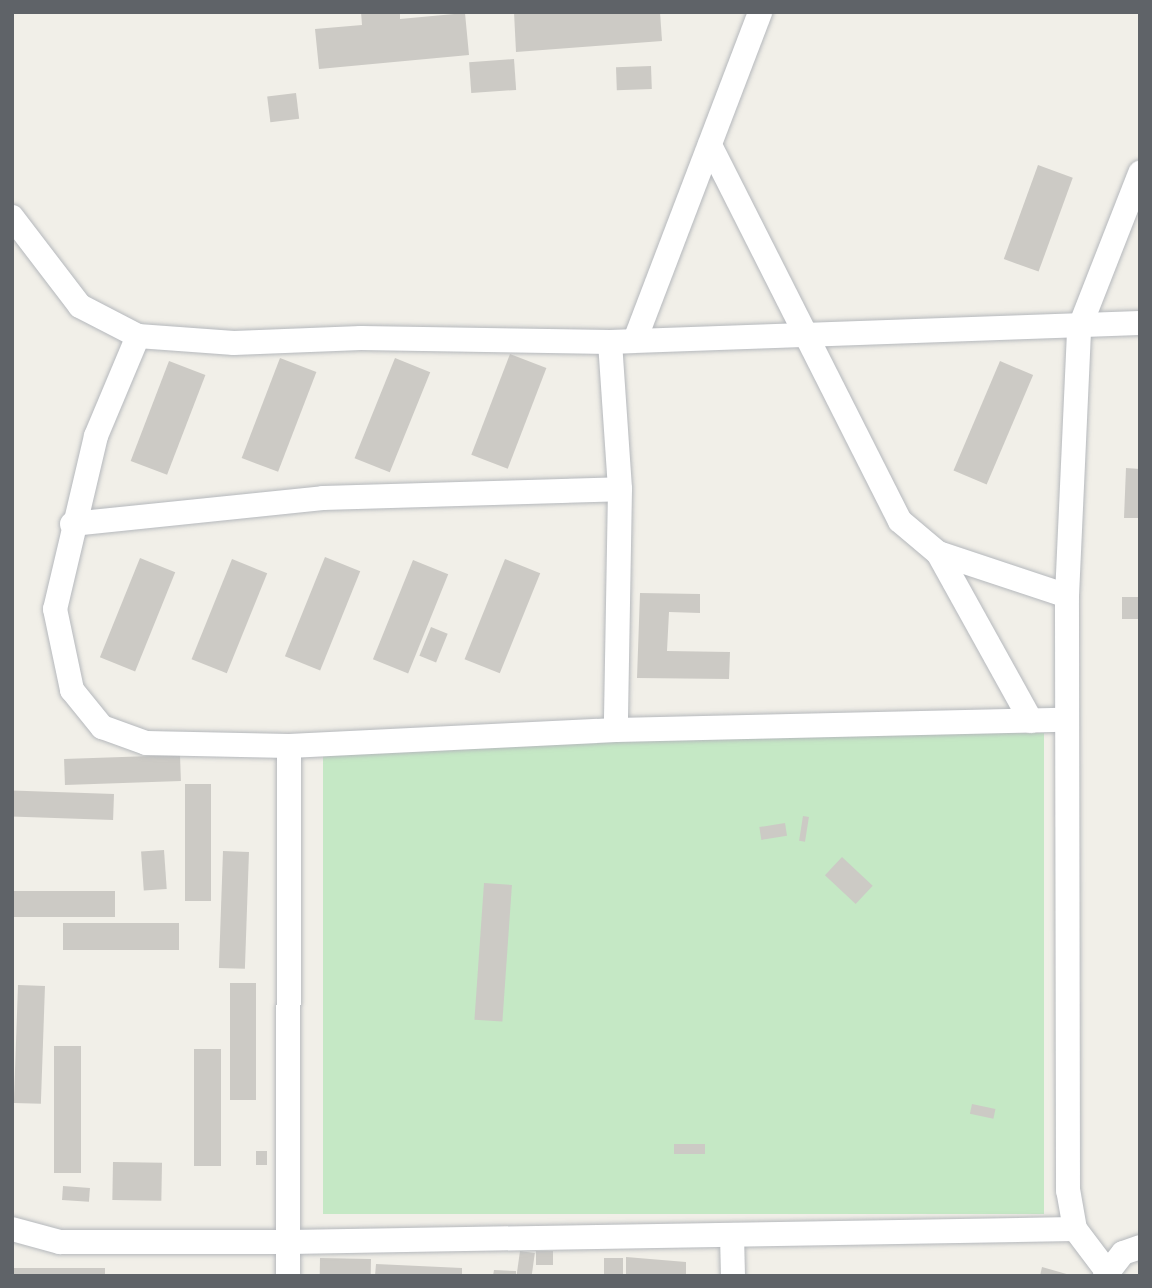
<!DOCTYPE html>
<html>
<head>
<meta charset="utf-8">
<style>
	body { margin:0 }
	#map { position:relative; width:1152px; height:1288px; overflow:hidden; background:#f1efe8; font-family:Quicksand,sans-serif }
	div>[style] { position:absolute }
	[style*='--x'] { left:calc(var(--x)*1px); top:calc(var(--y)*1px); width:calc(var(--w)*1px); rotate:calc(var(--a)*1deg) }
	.green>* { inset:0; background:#c5e8c5; transform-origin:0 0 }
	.building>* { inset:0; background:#cccac5; transform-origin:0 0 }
	.roads { filter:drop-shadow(0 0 2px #b5b8bc) drop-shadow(0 0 2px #b5b8bc) }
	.minor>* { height:24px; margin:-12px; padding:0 12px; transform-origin:12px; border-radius:12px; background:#fff }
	span { translate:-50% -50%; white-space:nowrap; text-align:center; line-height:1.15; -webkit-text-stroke:6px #fff; paint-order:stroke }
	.frame { position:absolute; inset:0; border:14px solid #5f6368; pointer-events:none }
</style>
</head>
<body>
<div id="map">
	<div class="green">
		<div style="left:1044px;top:733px;width:481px;height:721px;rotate:90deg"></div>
	</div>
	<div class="building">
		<div style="clip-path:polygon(361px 12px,400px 12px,400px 19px,465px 13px,469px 55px,319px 69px,315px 29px,362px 25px)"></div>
		<div style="clip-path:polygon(514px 12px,660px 12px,662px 41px,516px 52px)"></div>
		<div style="left:514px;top:59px;width:31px;height:45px;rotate:86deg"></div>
		<div style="left:651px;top:66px;width:23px;height:35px;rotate:88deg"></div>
		<div style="left:296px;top:93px;width:26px;height:29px;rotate:83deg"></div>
		<div style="left:1038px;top:165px;width:37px;height:100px;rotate:20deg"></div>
		<div style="left:510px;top:354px;width:39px;height:108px;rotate:21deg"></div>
		<div style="left:280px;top:358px;width:39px;height:107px;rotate:21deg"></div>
		<div style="left:395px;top:358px;width:38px;height:108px;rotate:22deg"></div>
		<div style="left:169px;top:361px;width:39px;height:107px;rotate:21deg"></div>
		<div style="left:1000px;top:361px;width:36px;height:119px;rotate:23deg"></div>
		<div style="clip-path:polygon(1126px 468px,1140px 469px,1140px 518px,1124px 518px)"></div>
		<div style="left:325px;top:557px;width:38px;height:107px;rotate:22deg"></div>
		<div style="left:140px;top:558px;width:38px;height:107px;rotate:22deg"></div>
		<div style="left:232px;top:559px;width:38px;height:108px;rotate:22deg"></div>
		<div style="left:505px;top:559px;width:38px;height:108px;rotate:22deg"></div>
		<div style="left:413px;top:560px;width:38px;height:107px;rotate:22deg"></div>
		<div style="clip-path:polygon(640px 593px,700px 594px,700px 613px,669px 612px,667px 651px,730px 652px,729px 679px,637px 678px)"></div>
		<div style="left:1140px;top:597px;width:22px;height:18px;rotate:90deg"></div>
		<div style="left:431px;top:627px;width:18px;height:31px;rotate:22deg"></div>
		<div style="left:180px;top:755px;width:26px;height:116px;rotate:88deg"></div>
		<div style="left:185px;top:784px;width:26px;height:117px"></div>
		<div style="left:114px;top:794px;width:26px;height:102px;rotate:92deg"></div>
		<div style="left:803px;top:816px;width:6px;height:25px;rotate:9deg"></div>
		<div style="left:785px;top:823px;width:13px;height:26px;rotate:81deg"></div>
		<div style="left:164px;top:850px;width:39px;height:23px;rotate:86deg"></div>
		<div style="left:223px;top:851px;width:26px;height:117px;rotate:2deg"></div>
		<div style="left:842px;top:857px;width:42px;height:25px;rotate:43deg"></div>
		<div style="left:484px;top:883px;width:28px;height:137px;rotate:4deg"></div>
		<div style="left:115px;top:891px;width:26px;height:103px;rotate:90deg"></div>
		<div style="left:179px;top:923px;width:27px;height:116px;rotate:90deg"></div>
		<div style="left:230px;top:983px;width:26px;height:117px"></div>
		<div style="left:18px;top:985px;width:27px;height:118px;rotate:2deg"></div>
		<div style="left:54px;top:1046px;width:27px;height:127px"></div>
		<div style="left:194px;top:1049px;width:27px;height:117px"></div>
		<div style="left:972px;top:1104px;width:24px;height:10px;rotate:12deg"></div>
		<div style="left:705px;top:1144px;width:10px;height:31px;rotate:90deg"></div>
		<div style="left:256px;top:1151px;width:11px;height:14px"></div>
		<div style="left:113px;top:1162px;width:49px;height:38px;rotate:1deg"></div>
		<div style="left:63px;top:1186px;width:27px;height:14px;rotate:4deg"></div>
		<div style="left:520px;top:1251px;width:15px;height:25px;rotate:8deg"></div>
		<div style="left:553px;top:1251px;width:14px;height:17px;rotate:90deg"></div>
		<div style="clip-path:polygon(626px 1257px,686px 1262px,686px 1276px,626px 1276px)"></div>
		<div style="left:320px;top:1258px;width:51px;height:18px;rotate:1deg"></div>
		<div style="left:604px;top:1258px;width:19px;height:17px"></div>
		<div style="clip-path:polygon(376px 1264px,462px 1268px,462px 1276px,375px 1276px)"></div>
		<div style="clip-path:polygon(1042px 1267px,1070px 1275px,1070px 1276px,1040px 1276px)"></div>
		<div style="left:12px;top:1268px;width:93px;height:8px"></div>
		<div style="clip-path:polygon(494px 1270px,516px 1271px,516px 1276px,493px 1276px)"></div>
	</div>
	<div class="roads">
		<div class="minor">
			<div style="--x:710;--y:145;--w:421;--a:63.2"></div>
			<div style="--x:900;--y:521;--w:50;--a:40.1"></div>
			<div style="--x:938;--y:553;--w:136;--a:18.4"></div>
			<div style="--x:12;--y:217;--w:112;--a:52.6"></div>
			<div style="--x:80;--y:306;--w:65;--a:27.3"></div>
			<div style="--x:138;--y:336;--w:96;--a:4.2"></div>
			<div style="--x:234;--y:343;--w:127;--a:-2.3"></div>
			<div style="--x:361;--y:338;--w:249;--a:0.9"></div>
			<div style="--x:610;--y:342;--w:530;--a:-2.05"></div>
			<div style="--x:138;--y:336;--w:108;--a:112.8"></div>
			<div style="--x:96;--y:436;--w:178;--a:103.3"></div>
			<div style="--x:55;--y:609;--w:83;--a:78.1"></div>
			<div style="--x:72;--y:690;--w:48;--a:51"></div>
			<div style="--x:102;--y:727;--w:47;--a:20"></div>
			<div style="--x:146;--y:743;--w:143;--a:1.2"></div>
			<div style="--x:289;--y:746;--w:327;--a:-2.8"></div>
			<div style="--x:616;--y:730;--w:447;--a:-1.3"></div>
			<div style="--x:635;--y:340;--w:351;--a:-69.1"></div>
			<div style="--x:610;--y:342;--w:147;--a:86.1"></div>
			<div style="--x:620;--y:489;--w:241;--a:91"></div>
			<div style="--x:72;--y:524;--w:252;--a:-5.9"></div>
			<div style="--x:323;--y:498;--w:297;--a:-1.7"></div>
			<div style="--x:938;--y:553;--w:192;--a:61"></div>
			<div style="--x:12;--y:1229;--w:50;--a:15.2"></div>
			<div style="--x:60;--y:1242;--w:229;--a:0"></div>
			<div style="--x:289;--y:1242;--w:786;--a:-0.95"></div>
			<div style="--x:732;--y:1235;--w:41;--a:88.6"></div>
			<div style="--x:1106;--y:1270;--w:51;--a:-127.1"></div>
			<div style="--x:1075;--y:1229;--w:39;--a:-100"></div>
			<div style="--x:1068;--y:1191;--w:595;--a:-90.1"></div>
			<div style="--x:1067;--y:596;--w:267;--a:-87.4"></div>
			<div style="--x:1079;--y:329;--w:168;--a:-68.6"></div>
			<div style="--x:288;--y:1276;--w:530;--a:-89.89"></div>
			<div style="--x:1105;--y:1276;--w:29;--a:-52"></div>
			<div style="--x:1123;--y:1253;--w:18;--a:-19"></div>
		</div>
	</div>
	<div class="frame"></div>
</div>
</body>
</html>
